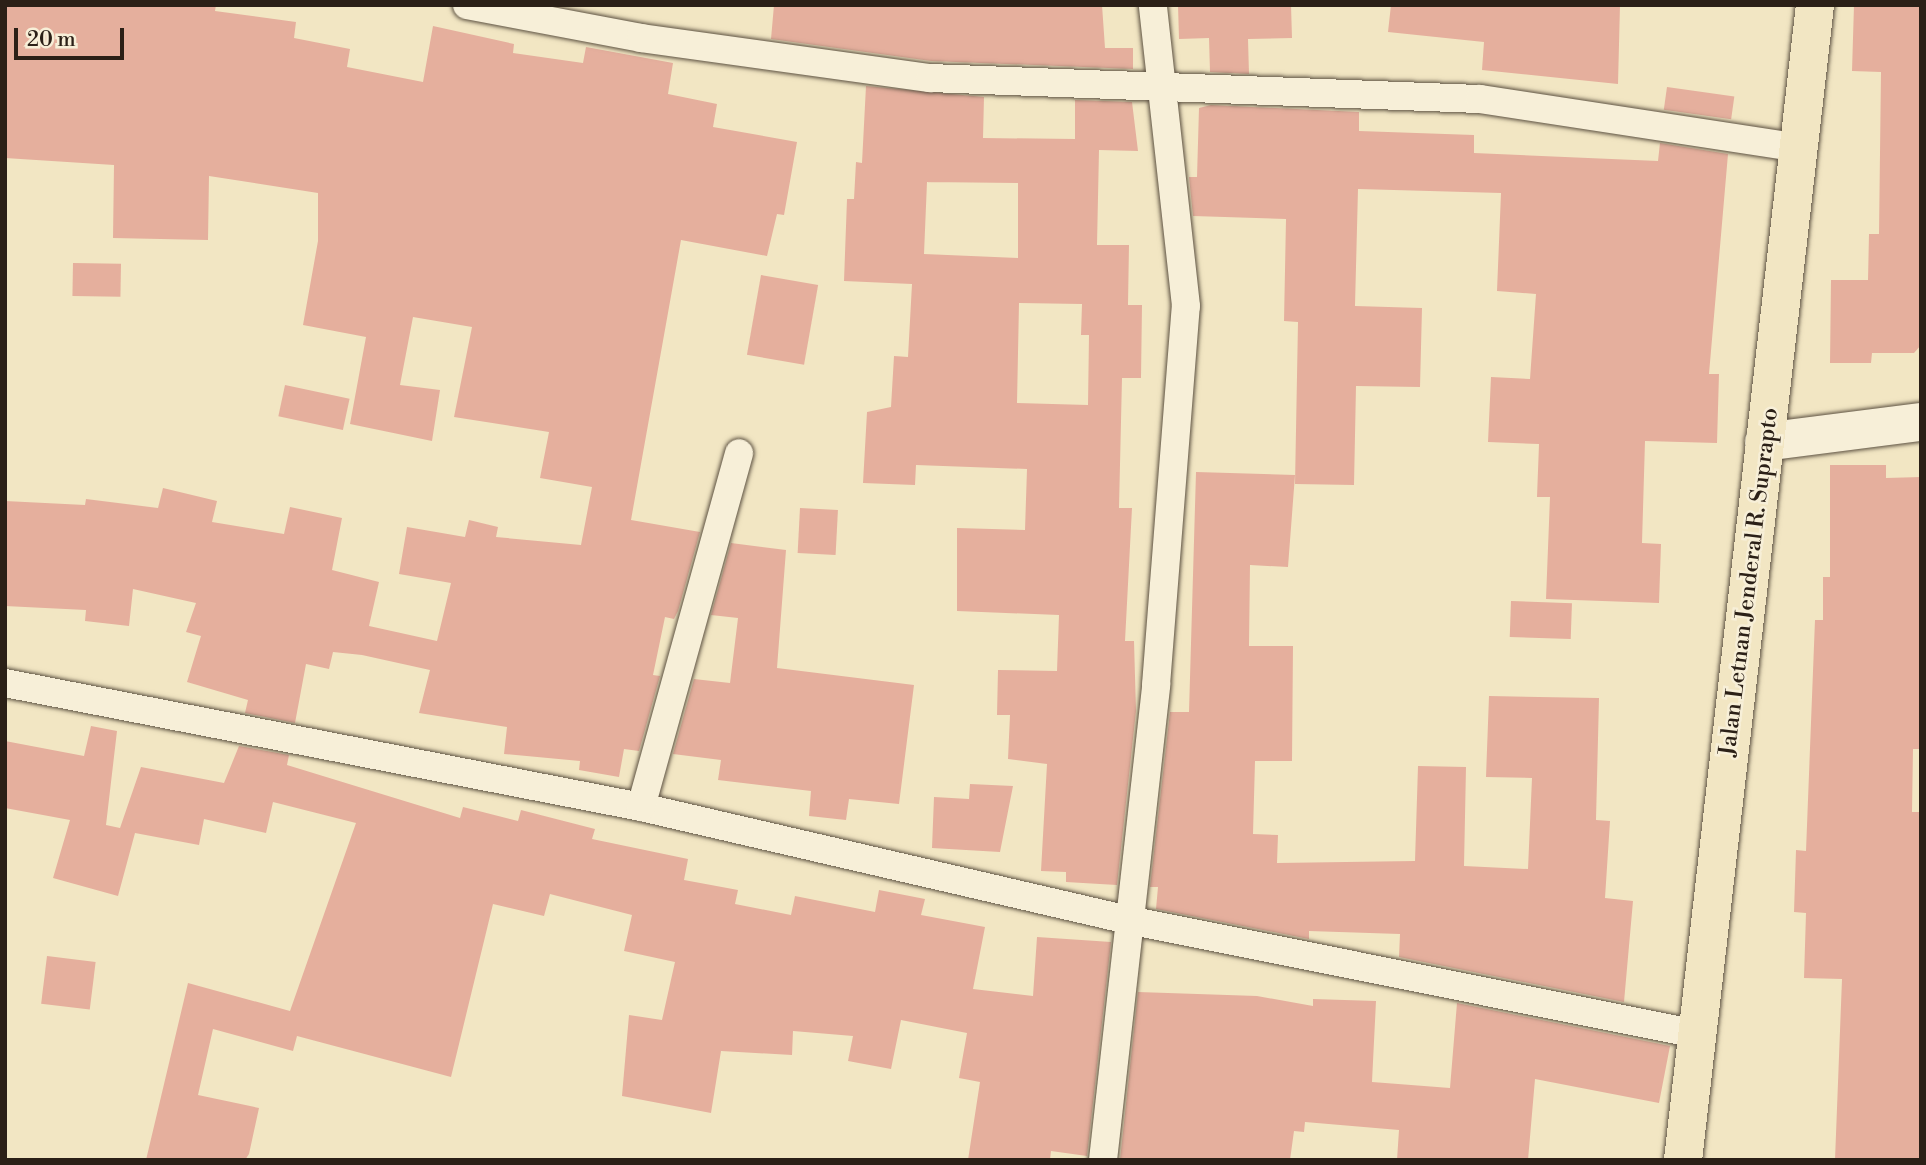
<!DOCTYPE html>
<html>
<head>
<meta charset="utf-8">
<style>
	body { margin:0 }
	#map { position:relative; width:1926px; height:1165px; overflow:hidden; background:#f2e6c3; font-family:"Libre Bodoni",serif }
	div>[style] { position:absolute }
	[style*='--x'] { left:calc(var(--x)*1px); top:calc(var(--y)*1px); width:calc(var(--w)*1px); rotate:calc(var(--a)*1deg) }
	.building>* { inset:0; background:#e5af9d; transform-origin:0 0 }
	.roads { filter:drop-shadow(0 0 2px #5d5242) drop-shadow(0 0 2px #5d5242) }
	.minor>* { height:28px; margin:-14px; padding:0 14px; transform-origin:14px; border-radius:14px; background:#f7efd8 }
	.secondary>* { height:38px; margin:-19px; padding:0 19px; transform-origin:19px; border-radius:19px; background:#f7efd8 }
	.primary>* { height:38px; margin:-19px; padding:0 19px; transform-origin:19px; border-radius:19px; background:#f2e6c3 }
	span { translate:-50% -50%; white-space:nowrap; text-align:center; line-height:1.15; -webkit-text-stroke:5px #f7efd8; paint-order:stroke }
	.street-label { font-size:23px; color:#2b2017 }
	.frame { position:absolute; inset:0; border:7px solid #2b2017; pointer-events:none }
	.scale { position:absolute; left:14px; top:28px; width:110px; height:32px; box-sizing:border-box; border:4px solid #2b2017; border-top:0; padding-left:9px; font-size:21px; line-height:24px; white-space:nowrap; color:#2b2017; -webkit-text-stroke:5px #f7efd8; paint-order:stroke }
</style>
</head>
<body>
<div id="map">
	<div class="building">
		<div style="clip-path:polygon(5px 5px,216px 5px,215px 11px,296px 22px,294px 38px,350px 49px,347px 67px,423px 82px,433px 26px,514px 44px,513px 53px,583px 63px,586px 47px,673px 63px,668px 94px,717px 104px,713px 127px,797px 142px,784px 215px,777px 214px,767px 256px,681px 240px,631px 520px,700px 532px,678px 611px,674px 619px,665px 617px,653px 675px,660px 676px,639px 751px,624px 749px,619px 777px,579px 770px,580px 761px,504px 754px,507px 727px,419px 713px,430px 670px,362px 655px,333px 652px,329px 669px,306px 664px,295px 723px,245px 713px,248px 700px,187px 682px,201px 636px,186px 632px,196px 603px,133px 589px,129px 626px,85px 621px,86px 610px,5px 606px,5px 501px,85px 505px,86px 499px,158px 508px,163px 488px,217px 501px,212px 522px,284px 534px,290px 507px,342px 518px,332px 570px,379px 582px,369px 626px,437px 641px,451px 583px,399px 574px,407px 527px,465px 537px,469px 520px,498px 527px,496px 537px,581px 545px,592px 487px,540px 478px,549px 432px,454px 417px,472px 327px,413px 317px,400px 385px,440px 390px,432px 441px,350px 424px,366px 337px,303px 325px,318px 241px,318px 193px,209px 176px,208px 240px,113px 238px,114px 165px,5px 158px)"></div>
		<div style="clip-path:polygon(774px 5px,1102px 5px,1105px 48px,1133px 48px,1133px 69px,931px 61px,771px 39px)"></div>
		<div style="clip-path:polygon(1178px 5px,1291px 5px,1292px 38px,1248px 39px,1249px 74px,1210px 72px,1209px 38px,1179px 39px)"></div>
		<div style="clip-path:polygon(1391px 5px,1620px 5px,1618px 84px,1482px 70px,1484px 42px,1388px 32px)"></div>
		<div style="clip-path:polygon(1854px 5px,1921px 5px,1921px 345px,1914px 353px,1872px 353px,1871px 363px,1830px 363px,1831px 280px,1868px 280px,1869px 234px,1879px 234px,1881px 72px,1852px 71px)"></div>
		<div style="clip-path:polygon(evenodd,866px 86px,984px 97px,983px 138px,1075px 139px,1075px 100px,1132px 102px,1138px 151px,1099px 150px,1097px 245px,1129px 245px,1128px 305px,1142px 305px,1141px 378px,1122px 378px,1119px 508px,1132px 508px,1125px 641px,1134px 641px,1136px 711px,1117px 885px,1066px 882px,1066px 872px,1041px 871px,1047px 764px,1008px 759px,1010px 715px,997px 715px,998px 670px,1057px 671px,1059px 615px,957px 611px,957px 528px,1025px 530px,1027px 469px,916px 465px,915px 485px,863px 483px,867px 412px,891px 407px,894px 356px,908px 357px,912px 284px,844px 281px,847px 199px,854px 199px,856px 162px,862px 163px,866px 86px,927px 182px,1018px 183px,1018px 258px,924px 254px,927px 182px,866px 86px,1019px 303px,1082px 304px,1081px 335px,1089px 335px,1088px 405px,1017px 403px,1019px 303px)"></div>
		<div style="left:1667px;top:87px;width:68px;height:23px;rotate:8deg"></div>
		<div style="clip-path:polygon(1211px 105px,1359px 112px,1359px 131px,1474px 135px,1474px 153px,1658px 161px,1660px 143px,1728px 154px,1709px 374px,1719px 374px,1717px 443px,1645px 441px,1642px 543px,1661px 544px,1659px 603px,1546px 599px,1550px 497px,1537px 497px,1539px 444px,1488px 442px,1491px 377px,1530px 379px,1536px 294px,1497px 291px,1501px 193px,1358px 189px,1355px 306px,1422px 308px,1420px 387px,1356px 386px,1354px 485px,1295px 484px,1298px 322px,1284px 321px,1286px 219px,1193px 216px,1189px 177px,1197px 177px,1199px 108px)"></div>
		<div style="left:73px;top:263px;width:48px;height:33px;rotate:1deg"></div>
		<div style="left:761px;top:275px;width:58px;height:81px;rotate:10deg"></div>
		<div style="left:285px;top:385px;width:66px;height:32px;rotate:12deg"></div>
		<div style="clip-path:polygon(1830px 465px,1886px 465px,1886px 478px,1921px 477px,1921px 749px,1913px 749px,1912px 812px,1921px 812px,1921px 1160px,1835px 1160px,1842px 979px,1804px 978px,1806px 913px,1794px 912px,1796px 850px,1806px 851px,1815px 620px,1823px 620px,1823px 577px,1830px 577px)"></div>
		<div style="clip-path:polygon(1196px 472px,1295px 475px,1288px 567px,1250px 565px,1249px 646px,1293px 646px,1292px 761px,1255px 761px,1253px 834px,1278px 835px,1277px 863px,1415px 861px,1418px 766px,1466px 767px,1464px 866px,1528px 869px,1532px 778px,1486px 777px,1489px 696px,1599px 698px,1596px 820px,1610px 821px,1605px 898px,1633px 901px,1624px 1002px,1399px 957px,1400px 934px,1309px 931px,1309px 939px,1156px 909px,1158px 887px,1150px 887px,1170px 712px,1189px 712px)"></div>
		<div style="left:800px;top:508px;width:38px;height:45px;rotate:3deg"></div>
		<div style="clip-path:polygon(731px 543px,786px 550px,777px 668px,914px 685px,899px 804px,849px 799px,846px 820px,809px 816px,811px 791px,718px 780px,721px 760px,673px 754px,694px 679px,730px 683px,738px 618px,711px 615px)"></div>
		<div style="left:1511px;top:601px;width:61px;height:36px;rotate:2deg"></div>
		<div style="clip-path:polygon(91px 726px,117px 731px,106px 825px,120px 828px,141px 767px,224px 783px,239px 746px,289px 755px,287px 765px,460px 818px,463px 807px,518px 821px,521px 810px,595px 829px,592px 839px,688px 859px,684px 880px,738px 890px,735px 904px,791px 915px,795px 896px,875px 912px,879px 890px,925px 899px,921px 915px,985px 927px,973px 989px,1033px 996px,1037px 937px,1111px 942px,1087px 1156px,1051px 1151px,1050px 1160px,968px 1160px,980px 1082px,959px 1078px,967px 1033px,901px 1020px,891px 1069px,848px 1061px,853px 1036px,793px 1031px,792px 1055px,721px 1051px,711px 1113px,622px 1096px,629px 1015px,662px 1020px,675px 962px,624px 951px,632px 915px,550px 894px,544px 916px,493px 904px,451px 1077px,297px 1036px,293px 1051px,213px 1029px,198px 1095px,259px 1108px,249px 1154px,245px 1160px,146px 1160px,188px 983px,290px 1011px,356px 823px,273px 802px,266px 833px,204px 819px,199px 845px,135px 833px,118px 896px,53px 878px,70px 820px,5px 808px,5px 741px,84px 756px)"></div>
		<div style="clip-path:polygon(970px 784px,1013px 786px,1000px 852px,932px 848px,934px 797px,969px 799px)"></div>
		<div style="left:47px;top:956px;width:49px;height:48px;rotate:7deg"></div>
		<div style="clip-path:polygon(1138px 992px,1257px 996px,1313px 1006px,1313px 999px,1376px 1001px,1372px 1082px,1450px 1088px,1457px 1003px,1670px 1046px,1659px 1103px,1535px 1079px,1528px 1160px,1397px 1160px,1399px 1130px,1305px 1122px,1304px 1132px,1294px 1131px,1290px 1160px,1120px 1160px)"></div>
	</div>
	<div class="roads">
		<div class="minor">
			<div style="--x:467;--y:5;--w:177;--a:10.7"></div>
			<div style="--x:641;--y:38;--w:292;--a:7.9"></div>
			<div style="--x:930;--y:78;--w:550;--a:2.19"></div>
			<div style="--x:1480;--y:99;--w:324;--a:8.7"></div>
			<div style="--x:5;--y:683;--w:648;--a:11.03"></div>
			<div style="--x:641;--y:807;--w:505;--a:13.05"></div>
			<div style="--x:1133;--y:921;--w:575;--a:11.33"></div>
			<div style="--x:641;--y:807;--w:367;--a:-74.5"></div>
			<div style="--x:1103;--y:1160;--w:478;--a:-83.6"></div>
			<div style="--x:1156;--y:685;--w:380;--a:-85.5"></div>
			<div style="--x:1186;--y:306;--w:303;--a:-96.3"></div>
		</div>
		<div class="secondary">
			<div style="--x:1764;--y:442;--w:158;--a:-7.3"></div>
		</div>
		<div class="primary">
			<div style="--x:1683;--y:1160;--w:1163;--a:-83.48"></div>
		</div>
	</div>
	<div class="street-label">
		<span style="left:1749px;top:582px;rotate:-83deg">Jalan Letnan Jenderal R. Suprapto</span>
	</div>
	<div class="frame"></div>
	<div class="scale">20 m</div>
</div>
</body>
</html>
